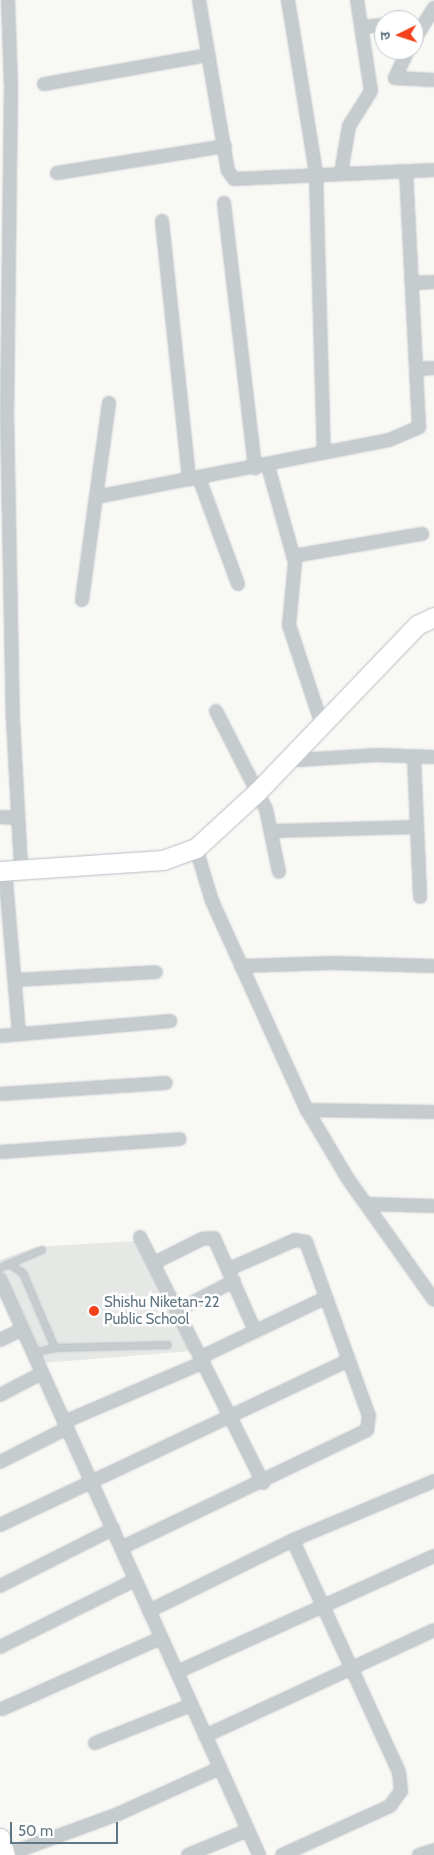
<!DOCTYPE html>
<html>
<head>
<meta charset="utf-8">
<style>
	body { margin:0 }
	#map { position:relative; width:434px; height:1855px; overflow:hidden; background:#f8f8f5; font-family:Cabin,"Noto Sans Devanagari",sans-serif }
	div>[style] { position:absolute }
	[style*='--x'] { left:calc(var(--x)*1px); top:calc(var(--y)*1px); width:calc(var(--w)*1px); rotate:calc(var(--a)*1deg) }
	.built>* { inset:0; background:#e6e8e6 }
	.roads { filter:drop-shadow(0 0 1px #b7bec2) drop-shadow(0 0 1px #b7bec2) }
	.lane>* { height:6px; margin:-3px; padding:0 3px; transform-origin:3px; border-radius:3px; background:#c6cbce }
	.street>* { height:12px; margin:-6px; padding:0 6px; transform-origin:6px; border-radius:6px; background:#c6cbce }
	.secondary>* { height:19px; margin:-9.5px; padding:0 9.5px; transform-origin:9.5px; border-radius:9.5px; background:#fff }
	.dots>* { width:14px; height:14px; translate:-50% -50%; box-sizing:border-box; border:2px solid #fff; border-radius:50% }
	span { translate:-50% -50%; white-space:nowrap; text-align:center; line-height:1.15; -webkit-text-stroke:5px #fff; paint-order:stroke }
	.poi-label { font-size:15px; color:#607683 }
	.left { translate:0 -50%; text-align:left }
	.north { position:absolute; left:374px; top:10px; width:50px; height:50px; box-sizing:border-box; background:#fff; border:1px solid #bfc8cd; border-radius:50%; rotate:266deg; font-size:14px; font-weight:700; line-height:20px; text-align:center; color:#607683 }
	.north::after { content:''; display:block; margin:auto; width:18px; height:22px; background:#f2411b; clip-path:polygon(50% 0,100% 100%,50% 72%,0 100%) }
	.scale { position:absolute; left:10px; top:1822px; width:108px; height:22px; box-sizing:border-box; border:2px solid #607683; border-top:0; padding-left:6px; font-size:15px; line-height:18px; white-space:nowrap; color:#607683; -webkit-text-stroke:4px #fff; paint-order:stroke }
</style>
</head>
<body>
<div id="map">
	<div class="built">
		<div style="clip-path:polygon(135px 1241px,191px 1351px,42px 1363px,0 1271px,0 1260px,35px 1247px)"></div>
	</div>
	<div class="roads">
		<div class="lane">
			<div style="--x:9;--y:1264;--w:36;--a:-23"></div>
			<div style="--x:0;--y:1268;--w:10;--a:-24"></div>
			<div style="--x:9;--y:1264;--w:17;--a:33"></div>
			<div style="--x:23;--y:1273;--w:82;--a:66.9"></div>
			<div style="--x:55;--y:1348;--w:22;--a:167"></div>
			<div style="--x:55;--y:1348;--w:113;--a:-1.5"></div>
		</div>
		<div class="street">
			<div style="--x:8;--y:0;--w:87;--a:88"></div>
			<div style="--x:11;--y:87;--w:328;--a:90.7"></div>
			<div style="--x:7;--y:415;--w:305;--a:88.9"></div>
			<div style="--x:13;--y:720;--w:149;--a:86.9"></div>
			<div style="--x:199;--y:0;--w:173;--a:80.4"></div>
			<div style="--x:228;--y:171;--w:10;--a:53"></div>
			<div style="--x:234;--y:179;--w:200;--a:-2.6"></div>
			<div style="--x:288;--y:0;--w:175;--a:80.8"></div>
			<div style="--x:316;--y:173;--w:278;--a:88.4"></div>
			<div style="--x:362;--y:27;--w:22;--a:-5"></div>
			<div style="--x:414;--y:40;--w:38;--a:-58"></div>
			<div style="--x:408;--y:50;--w:31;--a:115"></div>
			<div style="--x:395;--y:78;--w:39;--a:3"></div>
			<div style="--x:44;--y:84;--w:167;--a:-10"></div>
			<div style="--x:57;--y:173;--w:170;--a:-9.1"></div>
			<div style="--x:341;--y:173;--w:48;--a:-80.3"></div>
			<div style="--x:349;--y:126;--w:41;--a:-57.8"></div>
			<div style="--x:371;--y:91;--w:92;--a:-98.7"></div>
			<div style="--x:224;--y:203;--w:267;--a:83.3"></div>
			<div style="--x:162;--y:221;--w:260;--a:84"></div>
			<div style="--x:413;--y:283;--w:21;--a:-3"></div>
			<div style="--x:417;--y:369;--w:17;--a:-3"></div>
			<div style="--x:268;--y:466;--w:100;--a:74.3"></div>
			<div style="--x:295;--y:562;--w:63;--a:95.4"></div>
			<div style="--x:289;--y:625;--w:102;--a:71.7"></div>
			<div style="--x:199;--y:478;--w:113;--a:69.8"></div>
			<div style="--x:96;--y:497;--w:95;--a:-82.1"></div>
			<div style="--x:293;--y:556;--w:131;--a:-9.7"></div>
			<div style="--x:82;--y:600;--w:104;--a:-82.3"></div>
			<div style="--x:96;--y:497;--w:298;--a:-11"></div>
			<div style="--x:389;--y:440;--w:33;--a:-23"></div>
			<div style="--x:419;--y:427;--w:254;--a:-92.9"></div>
			<div style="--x:216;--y:711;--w:110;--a:63"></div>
			<div style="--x:266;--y:809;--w:64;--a:78.3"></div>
			<div style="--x:414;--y:757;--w:140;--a:87.5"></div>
			<div style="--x:283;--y:761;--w:94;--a:-3.7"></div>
			<div style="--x:377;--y:755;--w:57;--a:2"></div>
			<div style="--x:0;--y:817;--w:18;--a:3"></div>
			<div style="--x:272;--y:831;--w:145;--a:-1.6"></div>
			<div style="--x:196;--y:848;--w:55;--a:73.2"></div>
			<div style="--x:212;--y:901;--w:230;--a:65.6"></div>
			<div style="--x:307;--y:1110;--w:80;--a:59.3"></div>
			<div style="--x:348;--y:1179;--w:148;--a:54.6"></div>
			<div style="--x:5;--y:870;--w:165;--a:85.1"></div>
			<div style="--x:241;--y:966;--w:91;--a:-1.9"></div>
			<div style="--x:332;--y:963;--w:102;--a:1.7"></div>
			<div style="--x:15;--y:980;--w:141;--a:-3.2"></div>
			<div style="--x:0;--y:1036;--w:171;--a:-5"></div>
			<div style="--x:0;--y:1094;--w:166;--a:-3.8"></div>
			<div style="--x:307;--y:1110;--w:127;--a:0.9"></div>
			<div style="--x:0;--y:1152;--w:180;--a:-4.1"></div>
			<div style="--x:367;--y:1204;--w:67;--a:1.7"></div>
			<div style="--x:140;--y:1237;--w:275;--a:63.4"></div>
			<div style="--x:154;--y:1263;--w:54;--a:-26.6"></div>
			<div style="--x:202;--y:1239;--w:12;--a:-5"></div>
			<div style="--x:214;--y:1238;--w:102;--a:66.2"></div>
			<div style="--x:0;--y:1279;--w:604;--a:65.77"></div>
			<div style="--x:178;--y:1310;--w:63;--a:-27.4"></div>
			<div style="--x:0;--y:1340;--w:25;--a:-26"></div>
			<div style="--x:201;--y:1357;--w:137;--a:-25.4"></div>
			<div style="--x:0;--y:1395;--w:47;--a:-27.6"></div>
			<div style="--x:64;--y:1422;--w:152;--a:-23.2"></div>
			<div style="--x:0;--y:1462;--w:75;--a:-26.9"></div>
			<div style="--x:0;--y:1525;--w:384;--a:-25.3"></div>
			<div style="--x:121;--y:1548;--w:273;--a:-25.6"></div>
			<div style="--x:367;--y:1430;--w:14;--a:-82"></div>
			<div style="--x:369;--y:1416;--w:185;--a:-109.9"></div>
			<div style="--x:306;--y:1242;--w:11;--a:-170"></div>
			<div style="--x:295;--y:1240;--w:72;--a:156.3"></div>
			<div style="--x:0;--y:1586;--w:127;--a:-26.8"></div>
			<div style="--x:149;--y:1611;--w:161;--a:-26.2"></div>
			<div style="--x:293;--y:1540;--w:153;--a:-22.7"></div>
			<div style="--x:0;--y:1647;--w:151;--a:-26.4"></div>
			<div style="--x:177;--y:1672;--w:282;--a:-24.3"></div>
			<div style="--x:2;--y:1709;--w:174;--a:-24.1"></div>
			<div style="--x:205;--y:1736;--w:252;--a:-24.8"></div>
			<div style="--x:95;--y:1743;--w:103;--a:-21.6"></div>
			<div style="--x:6;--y:1855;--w:119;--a:-20.1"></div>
			<div style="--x:118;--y:1814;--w:112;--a:-24.3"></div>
			<div style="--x:188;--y:1855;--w:65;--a:-22.6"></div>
			<div style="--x:248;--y:1830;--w:27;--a:66"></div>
			<div style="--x:282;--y:1855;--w:119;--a:-24.4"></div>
			<div style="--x:390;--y:1806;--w:19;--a:-54"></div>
			<div style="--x:401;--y:1791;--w:19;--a:-96"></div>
			<div style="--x:399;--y:1772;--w:255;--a:-114.6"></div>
			<div style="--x:419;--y:1855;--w:16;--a:-18"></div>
		</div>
		<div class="secondary">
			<div style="--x:0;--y:871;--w:163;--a:-3.9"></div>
			<div style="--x:163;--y:860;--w:35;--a:-20"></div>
			<div style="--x:196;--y:848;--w:84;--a:-42.6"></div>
			<div style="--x:258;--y:791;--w:230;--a:-46.2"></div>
			<div style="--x:417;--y:625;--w:19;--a:-25"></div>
			<div style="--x:0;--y:1838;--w:18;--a:74"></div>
		</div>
	</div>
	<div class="dots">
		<div style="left:94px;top:1311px;background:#f2411b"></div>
	</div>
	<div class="poi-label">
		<span class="left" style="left:104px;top:1311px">Shishu Niketan-22<br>Public School</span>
	</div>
	<div class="north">उ</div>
	<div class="scale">50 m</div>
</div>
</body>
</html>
